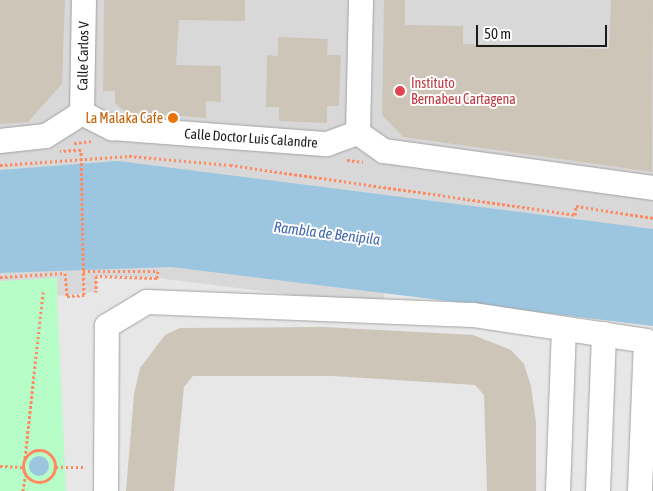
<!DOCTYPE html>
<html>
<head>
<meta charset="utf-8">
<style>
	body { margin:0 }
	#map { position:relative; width:653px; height:491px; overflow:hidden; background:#eeebe0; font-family:"Asap Condensed",sans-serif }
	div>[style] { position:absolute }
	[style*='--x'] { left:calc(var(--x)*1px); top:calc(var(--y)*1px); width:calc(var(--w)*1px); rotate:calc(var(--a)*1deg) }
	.residential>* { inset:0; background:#d9d8d8; transform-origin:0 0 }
	.park>* { inset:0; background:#b7fdc8 }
	.parking>* { inset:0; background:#e7e7e7 }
	.water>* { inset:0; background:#9cc6e0 }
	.round { border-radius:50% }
	.building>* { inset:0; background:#cec5b9 }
	.path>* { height:3px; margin-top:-1.5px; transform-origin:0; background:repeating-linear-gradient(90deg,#ff8960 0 2.5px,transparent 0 5px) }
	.path>.ring { margin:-1.5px; padding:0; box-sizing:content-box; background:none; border:3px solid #ff8960; border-radius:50% }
	.roads { filter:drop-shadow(0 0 1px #a2a2a2) drop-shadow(0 0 1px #a2a2a2) }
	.minor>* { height:24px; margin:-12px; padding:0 12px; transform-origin:12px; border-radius:12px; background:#fff }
	.dots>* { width:14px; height:14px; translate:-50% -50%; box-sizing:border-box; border:2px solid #fff; border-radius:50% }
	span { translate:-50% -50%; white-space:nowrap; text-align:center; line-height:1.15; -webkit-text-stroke:4px #fff; paint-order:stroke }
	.street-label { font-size:14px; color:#1b1b1b }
	.health-label { font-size:14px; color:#be3a42 }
	.left { translate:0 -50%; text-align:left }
	.food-label { font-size:14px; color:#c56008 }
	.right { translate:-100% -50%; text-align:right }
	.water-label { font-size:15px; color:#4268b1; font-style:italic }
	.scale { position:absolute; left:476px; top:25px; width:131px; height:22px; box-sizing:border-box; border:2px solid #1b1b1b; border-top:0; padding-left:6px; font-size:15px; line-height:18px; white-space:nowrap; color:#1b1b1b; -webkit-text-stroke:4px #fff; paint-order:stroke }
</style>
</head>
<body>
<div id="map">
	<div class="residential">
		<div style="left:0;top:0;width:653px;height:491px"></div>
	</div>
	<div class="park">
		<div style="clip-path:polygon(57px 278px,66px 491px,0 491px,0 281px)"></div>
	</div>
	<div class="parking">
		<div style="clip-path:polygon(96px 276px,157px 278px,384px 306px,384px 293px,653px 326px,653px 491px,66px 491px,57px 296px,96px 292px)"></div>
	</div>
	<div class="water">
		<div style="clip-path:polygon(118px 161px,653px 229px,653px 326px,171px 267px,0 273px,0 170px)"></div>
		<div class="round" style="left:29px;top:456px;width:20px;height:20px"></div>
	</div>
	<div class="building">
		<div style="clip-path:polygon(0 0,65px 0,62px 84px,28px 122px,0 124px)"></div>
		<div style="clip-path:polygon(104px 0,245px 0,245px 21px,179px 20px,176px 65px,221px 66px,221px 102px,206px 101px,206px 118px,125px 112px,115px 103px,115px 91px,103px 91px)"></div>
		<div style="clip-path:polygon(384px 0,405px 0,405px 25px,463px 26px,463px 44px,609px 49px,611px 0,653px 0,652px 172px,403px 137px,382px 115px)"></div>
		<div style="clip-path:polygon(278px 37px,328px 39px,327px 55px,341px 55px,339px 106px,327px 106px,327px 123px,279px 121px,279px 107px,266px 107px,267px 55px,278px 56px)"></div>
		<div style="clip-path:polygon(324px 327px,473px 335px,511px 350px,524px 364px,531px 386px,536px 423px,536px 491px,487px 491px,484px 395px,475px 385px,333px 376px,193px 376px,184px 387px,174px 491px,126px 491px,134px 394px,140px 368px,165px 335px,180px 328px)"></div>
	</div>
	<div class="path">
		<div style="--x:74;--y:143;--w:18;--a:-6"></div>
		<div style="--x:347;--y:160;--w:16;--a:7"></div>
		<div style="--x:0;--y:165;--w:129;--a:-4"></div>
		<div style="--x:129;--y:156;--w:101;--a:5.1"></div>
		<div style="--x:230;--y:165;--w:349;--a:8.2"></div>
		<div style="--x:575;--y:215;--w:9;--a:-84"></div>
		<div style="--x:576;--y:206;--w:78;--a:8.9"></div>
		<div style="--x:83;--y:271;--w:75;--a:0"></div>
		<div style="--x:158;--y:271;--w:7;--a:98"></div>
		<div style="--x:157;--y:278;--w:61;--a:-178.1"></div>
		<div style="--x:96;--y:276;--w:16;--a:90"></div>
		<div style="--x:0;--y:277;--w:65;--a:-3.5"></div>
		<div style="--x:65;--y:273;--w:23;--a:85"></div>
		<div style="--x:67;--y:296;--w:17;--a:-3"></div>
		<div style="--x:84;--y:295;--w:145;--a:-91.2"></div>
		<div style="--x:81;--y:150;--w:21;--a:177"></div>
		<div class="ring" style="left:23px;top:450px;width:29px;height:29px"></div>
		<div style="--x:25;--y:458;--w:167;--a:-83.8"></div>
		<div style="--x:0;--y:466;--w:22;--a:3"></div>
		<div style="--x:56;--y:467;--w:30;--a:0"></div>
		<div style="--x:23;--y:491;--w:15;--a:-82"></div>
	</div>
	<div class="roads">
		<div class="minor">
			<div style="--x:82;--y:113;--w:113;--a:-89"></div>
			<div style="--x:358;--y:133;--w:133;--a:-88.7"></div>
			<div style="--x:0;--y:141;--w:46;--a:-6.2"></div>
			<div style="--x:46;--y:136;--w:43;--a:-32.6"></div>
			<div style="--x:82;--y:113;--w:34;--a:27"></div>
			<div style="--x:112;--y:128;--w:216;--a:4.3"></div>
			<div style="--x:327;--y:144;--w:33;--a:-20"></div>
			<div style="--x:358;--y:133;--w:32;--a:35"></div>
			<div style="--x:384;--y:151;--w:272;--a:7.8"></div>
			<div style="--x:106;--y:491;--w:165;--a:-89.7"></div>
			<div style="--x:107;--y:326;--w:47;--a:-31"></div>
			<div style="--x:147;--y:302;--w:326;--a:2.3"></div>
			<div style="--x:473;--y:315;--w:175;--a:8.5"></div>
			<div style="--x:646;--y:341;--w:150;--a:92.3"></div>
			<div style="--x:558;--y:491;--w:162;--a:-87.9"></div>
			<div style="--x:598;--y:491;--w:157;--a:-87.8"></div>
		</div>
	</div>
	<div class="dots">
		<div style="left:400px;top:91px;background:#e0444e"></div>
		<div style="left:173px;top:118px;background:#e8710a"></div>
	</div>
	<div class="street-label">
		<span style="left:83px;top:56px;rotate:-89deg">Calle Carlos V</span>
		<span style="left:251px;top:138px;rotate:4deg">Calle Doctor Luis Calandre</span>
	</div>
	<div class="health-label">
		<span class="left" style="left:411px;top:91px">Instituto<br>Bernabeu Cartagena</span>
	</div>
	<div class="food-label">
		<span class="right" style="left:163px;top:118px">La Malaka Cafe</span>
	</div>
	<div class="water-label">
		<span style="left:327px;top:233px;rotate:7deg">Rambla de Benipila</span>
	</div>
	<div class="scale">50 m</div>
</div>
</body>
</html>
